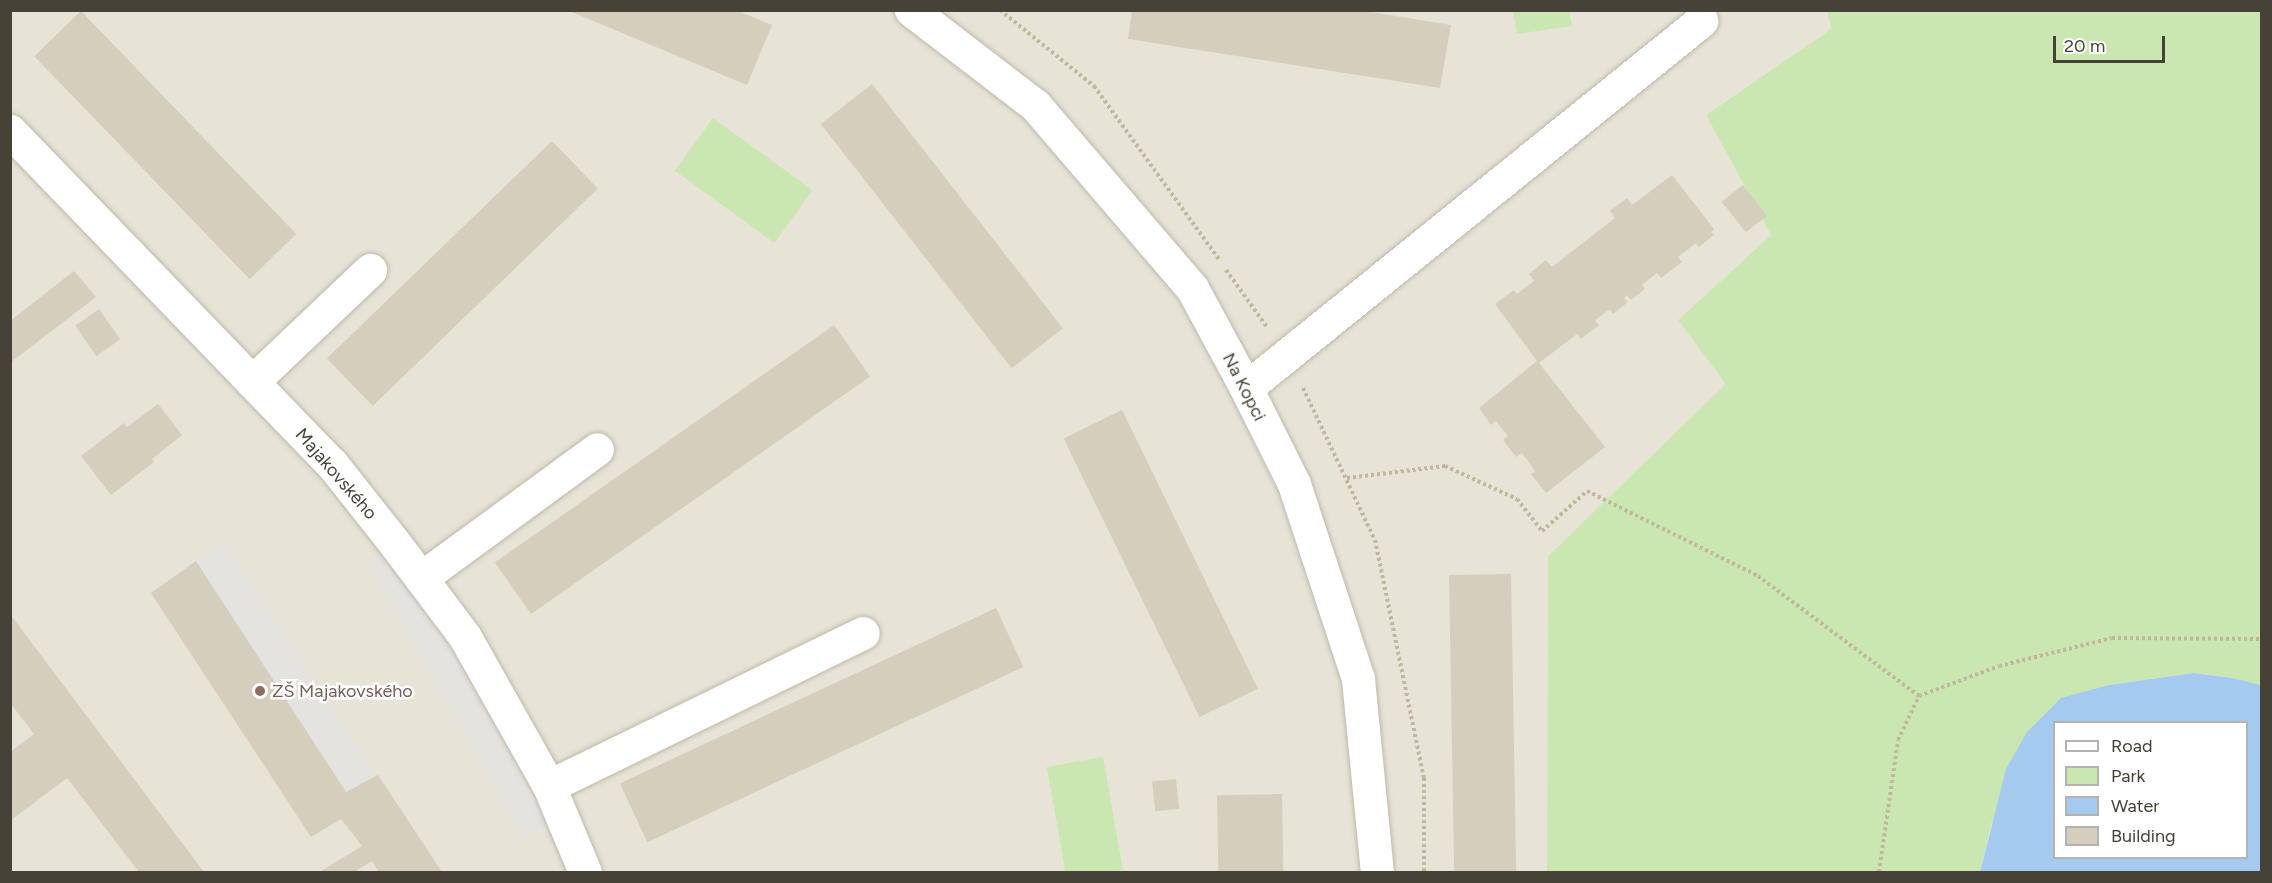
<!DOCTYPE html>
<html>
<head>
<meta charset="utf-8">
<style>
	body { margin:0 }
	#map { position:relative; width:2272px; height:883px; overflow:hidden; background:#f3f1e8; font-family:Figtree,sans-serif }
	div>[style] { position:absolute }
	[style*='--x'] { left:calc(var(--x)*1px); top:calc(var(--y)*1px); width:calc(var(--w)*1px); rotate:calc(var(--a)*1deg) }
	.residential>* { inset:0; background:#e7e3d6 }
	.green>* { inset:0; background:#cae7b1; transform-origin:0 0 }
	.parking>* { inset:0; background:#e5e3df; transform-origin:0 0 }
	.water>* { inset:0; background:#a5caef }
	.building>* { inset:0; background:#d5cebd; transform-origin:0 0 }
	.path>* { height:4px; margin-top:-2px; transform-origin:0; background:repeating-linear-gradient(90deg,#c0b79c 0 3px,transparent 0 6px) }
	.roads { filter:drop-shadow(0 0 2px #bfb9aa) drop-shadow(0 0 2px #bfb9aa) }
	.minor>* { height:33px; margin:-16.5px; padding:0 16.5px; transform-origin:16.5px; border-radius:16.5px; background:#fff }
	.dots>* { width:16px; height:16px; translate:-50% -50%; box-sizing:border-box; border:3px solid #fff; border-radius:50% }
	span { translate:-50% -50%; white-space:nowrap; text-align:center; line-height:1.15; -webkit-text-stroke:5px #fff; paint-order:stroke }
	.street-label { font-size:18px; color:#464237 }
	.education-label { font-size:18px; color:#785e54 }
	.left { translate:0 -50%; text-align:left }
	.frame { position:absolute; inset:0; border:12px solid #464237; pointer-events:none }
	.legend { position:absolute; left:2053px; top:721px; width:195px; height:138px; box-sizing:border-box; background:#fff; border:2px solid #b5b3af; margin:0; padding:8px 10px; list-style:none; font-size:18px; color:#464237 }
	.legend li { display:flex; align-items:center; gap:12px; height:30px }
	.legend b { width:30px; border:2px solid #b5b3af }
	.scale { position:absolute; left:2053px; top:36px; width:112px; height:27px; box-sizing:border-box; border:3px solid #464237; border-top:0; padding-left:8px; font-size:18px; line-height:21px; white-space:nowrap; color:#464237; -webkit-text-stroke:4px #fff; paint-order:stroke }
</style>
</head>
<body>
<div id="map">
	<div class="residential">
		<div style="clip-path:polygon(1827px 10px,1831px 29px,1706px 115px,1771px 235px,1678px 320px,1727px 384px,1548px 556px,1547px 872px,11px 872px,10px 11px)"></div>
	</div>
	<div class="green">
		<div style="clip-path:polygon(1513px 11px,1569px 11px,1572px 26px,1517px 34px)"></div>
		<div style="clip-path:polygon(1827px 11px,2261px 11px,2261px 685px,2233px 678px,2193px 673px,2109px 685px,2061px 699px,1992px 822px,1980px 872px,1547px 872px,1548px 556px,1726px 384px,1678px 320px,1771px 235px,1706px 115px,1831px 29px)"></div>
		<div style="left:713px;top:118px;width:123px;height:65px;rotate:36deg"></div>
		<div style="left:1103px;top:757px;width:115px;height:57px;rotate:80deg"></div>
	</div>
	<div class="parking">
		<div style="left:224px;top:542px;width:279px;height:34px;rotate:57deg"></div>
		<div style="clip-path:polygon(396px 545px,564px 821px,524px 837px,367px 561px)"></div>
	</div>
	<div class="water">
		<div style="clip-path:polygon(evenodd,2193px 673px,2233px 678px,2261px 685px,2261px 872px,1980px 872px,2006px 769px,2027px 732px,2061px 698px,2109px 685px,2193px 673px,2054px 722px,2246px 722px,2246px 858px,2054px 858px,2054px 722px)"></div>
	</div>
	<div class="building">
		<div style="clip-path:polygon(567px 10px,736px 10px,772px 25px,747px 85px)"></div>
		<div style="clip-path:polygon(1132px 10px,1359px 10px,1451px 25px,1440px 88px,1128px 39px)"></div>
		<div style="left:81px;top:11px;width:310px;height:65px;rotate:46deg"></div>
		<div style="left:872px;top:84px;width:310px;height:65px;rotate:52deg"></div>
		<div style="left:552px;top:141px;width:66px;height:313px;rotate:46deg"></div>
		<div style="clip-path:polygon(1672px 175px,1714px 229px,1711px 232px,1714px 235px,1699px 247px,1696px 243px,1678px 257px,1682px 262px,1661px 278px,1657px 273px,1642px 285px,1645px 289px,1631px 300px,1627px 295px,1624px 298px,1628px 302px,1613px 314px,1610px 309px,1595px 320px,1599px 325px,1581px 339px,1577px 334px,1539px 363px,1605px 447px,1546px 493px,1531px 474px,1535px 471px,1522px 453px,1516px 457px,1503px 440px,1508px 436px,1496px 421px,1491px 425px,1479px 408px,1537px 361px,1495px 304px,1514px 290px,1517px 294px,1534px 281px,1529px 274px,1546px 260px,1552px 267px,1615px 218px,1610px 211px,1627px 198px,1632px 205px)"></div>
		<div style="left:1743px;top:185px;width:39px;height:27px;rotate:52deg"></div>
		<div style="clip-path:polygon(74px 271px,96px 297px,10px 363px,10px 321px)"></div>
		<div style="left:99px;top:309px;width:37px;height:29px;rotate:55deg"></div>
		<div style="left:834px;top:325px;width:63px;height:414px;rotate:55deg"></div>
		<div style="clip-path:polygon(158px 404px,182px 435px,152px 459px,154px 462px,111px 495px,81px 456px,124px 423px,127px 427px)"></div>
		<div style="left:1122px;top:410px;width:310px;height:65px;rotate:64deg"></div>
		<div style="clip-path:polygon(196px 561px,346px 792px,378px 775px,442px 872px,379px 872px,372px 861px,354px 872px,320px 872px,362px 846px,341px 819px,311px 837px,151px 593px)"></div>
		<div style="left:1511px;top:574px;width:298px;height:62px;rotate:89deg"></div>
		<div style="left:996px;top:608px;width:65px;height:415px;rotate:65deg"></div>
		<div style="clip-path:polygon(10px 614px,204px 872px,139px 872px,67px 778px,10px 821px,10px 752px,34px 734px,10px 703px)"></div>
		<div style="left:1176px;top:779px;width:30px;height:24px;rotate:84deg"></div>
		<div style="left:1282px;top:794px;width:78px;height:65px;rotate:89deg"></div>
	</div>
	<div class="path">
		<div style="--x:1000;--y:10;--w:121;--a:39"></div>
		<div style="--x:1094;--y:86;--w:216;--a:54.2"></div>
		<div style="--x:1226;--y:270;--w:70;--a:54.3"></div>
		<div style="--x:1303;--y:388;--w:168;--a:64.7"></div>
		<div style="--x:1375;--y:540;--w:243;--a:78.4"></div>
		<div style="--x:1424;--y:778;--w:94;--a:90"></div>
		<div style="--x:1347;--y:478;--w:99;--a:-7"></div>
		<div style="--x:1445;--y:466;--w:79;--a:24.6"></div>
		<div style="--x:1517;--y:499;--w:41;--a:52"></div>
		<div style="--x:1542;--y:531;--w:60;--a:-41.6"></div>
		<div style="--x:1587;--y:491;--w:191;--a:26.4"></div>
		<div style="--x:1758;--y:576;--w:201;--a:36.7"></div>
		<div style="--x:1879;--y:872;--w:133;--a:-81.8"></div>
		<div style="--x:1898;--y:740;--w:49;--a:-64.5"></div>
		<div style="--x:1919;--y:696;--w:85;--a:-20.6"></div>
		<div style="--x:1999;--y:666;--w:116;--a:-13.9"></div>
		<div style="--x:2112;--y:638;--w:150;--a:0.4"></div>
	</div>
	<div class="roads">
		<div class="minor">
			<div style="--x:911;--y:10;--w:156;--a:37.5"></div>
			<div style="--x:1035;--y:105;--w:241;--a:49.4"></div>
			<div style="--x:1192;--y:288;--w:114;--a:61.6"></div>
			<div style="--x:1246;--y:388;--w:107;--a:63.4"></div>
			<div style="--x:1294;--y:484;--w:205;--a:71.8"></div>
			<div style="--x:1358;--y:679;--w:194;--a:84.4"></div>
			<div style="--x:10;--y:131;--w:463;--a:46"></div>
			<div style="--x:332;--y:464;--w:103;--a:51.7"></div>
			<div style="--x:396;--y:545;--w:115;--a:53.1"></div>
			<div style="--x:465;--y:637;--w:171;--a:60.6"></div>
			<div style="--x:549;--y:786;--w:93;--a:67.3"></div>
			<div style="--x:252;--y:382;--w:163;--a:-43.5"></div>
			<div style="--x:1246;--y:388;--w:585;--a:-38.89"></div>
			<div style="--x:421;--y:578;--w:218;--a:-36.2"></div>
			<div style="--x:549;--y:786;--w:349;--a:-26"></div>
		</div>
	</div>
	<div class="dots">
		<div style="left:260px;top:691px;background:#8d6e63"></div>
	</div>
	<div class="street-label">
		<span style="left:1244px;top:387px;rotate:63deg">Na Kopci</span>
		<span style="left:336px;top:474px;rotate:49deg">Majakovského</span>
	</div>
	<div class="education-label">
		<span class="left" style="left:272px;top:691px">ZŠ Majakovského</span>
	</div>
	<div class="frame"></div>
	<ul class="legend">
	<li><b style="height:8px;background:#fff"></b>Road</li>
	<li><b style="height:16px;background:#cae7b1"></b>Park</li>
	<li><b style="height:16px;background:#a5caef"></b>Water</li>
	<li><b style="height:16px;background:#d5cebd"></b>Building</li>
	</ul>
	<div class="scale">20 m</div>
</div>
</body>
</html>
